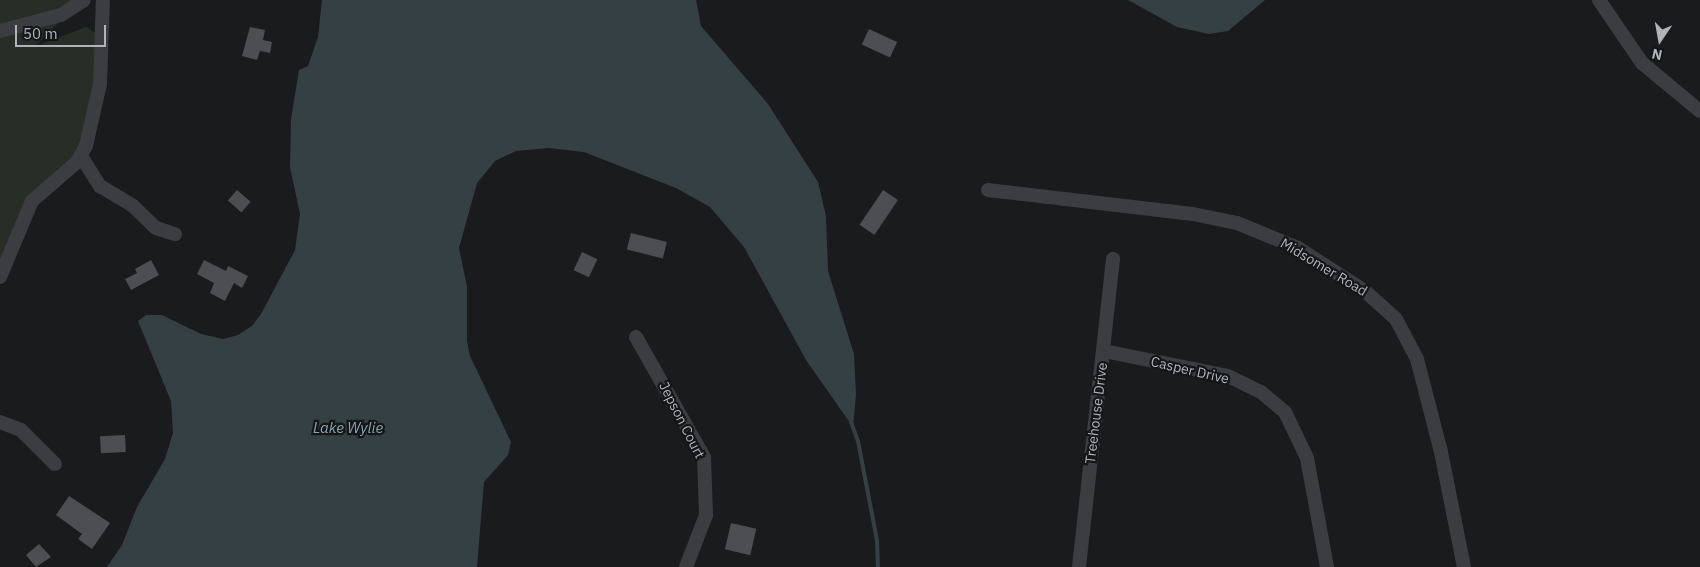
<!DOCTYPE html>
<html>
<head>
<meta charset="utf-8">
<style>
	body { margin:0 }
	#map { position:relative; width:1700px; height:567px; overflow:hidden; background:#1a1b1c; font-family:"IBM Plex Sans",sans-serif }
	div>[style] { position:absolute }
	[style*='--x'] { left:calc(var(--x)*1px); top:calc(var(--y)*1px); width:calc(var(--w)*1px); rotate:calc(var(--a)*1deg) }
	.green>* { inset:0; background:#272e27 }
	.water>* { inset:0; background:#354044 }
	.stream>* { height:4px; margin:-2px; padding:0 2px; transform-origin:2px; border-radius:2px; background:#354044 }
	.building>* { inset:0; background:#4c4e51; transform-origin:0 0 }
	.minor>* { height:14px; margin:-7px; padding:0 7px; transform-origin:7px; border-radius:7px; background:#3c3d41 }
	span { translate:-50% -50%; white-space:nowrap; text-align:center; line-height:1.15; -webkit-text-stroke:4.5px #151617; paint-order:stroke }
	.street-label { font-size:14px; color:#aeb4ba }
	.water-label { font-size:15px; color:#8aa6b1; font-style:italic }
	.north { position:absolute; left:1635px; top:15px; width:50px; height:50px; -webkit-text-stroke:4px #151617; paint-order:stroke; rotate:192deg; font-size:14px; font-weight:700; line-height:20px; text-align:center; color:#aeb4ba }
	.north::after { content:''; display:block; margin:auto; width:18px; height:22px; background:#aeb4ba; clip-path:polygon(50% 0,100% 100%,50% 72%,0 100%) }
	.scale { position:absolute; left:15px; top:25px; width:91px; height:22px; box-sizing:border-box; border:2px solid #aeb4ba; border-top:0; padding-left:6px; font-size:15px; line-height:18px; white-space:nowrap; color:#aeb4ba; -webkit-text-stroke:4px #151617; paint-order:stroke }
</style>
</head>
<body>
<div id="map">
	<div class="green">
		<div style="clip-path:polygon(0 0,81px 0,34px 47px,86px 27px,97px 34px,96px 92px,75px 159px,55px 175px,0 265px)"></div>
	</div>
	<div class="water">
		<div style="clip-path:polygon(322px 0,696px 0,701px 26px,768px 104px,818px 182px,826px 216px,828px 271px,854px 354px,856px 395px,853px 427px,806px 360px,744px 247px,710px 207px,676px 188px,584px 152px,549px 148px,516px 151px,495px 161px,477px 183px,459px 248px,467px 287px,467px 341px,470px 356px,511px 442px,508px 455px,484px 482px,477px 567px,107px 567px,122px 545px,137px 507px,165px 459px,173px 433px,171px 401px,138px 321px,146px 315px,162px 315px,201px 334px,223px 339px,238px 335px,252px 326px,261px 314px,295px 250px,300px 214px,290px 167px,291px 119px,299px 70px,308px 66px,318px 37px)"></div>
		<div style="clip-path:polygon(1128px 0,1265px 0,1228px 31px,1209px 34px,1177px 27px)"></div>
	</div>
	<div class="stream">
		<div style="--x:851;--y:422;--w:20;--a:70"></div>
		<div style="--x:858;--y:441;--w:102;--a:79.2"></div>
		<div style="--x:877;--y:541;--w:26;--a:88"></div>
	</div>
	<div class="building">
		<div style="clip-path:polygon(250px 27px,265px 30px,263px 40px,272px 42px,270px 53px,260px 51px,257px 60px,242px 56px)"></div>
		<div style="left:869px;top:29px;width:31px;height:17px;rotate:25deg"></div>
		<div style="left:237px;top:190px;width:18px;height:14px;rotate:41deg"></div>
		<div style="left:883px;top:190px;width:18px;height:42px;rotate:34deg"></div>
		<div style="left:631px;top:233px;width:37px;height:17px;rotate:14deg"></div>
		<div style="left:582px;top:252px;width:17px;height:20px;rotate:25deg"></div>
		<div style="clip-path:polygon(151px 260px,159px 275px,131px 290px,125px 279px,137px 273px,135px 269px)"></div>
		<div style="clip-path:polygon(204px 260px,226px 271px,228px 266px,248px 276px,242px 288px,234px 283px,225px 301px,210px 293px,214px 283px,197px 274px)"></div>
		<div style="left:125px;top:435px;width:17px;height:25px;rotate:87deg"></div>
		<div style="clip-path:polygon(69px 496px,110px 523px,92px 549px,78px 539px,82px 534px,56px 515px)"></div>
		<div style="left:731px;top:523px;width:26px;height:27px;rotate:13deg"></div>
		<div style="clip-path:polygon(39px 544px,51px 557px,36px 567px,26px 555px)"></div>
	</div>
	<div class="minor">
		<div style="--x:1599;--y:0;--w:76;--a:55.7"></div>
		<div style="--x:1642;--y:63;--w:75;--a:39.6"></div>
		<div style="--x:0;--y:31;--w:63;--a:-14.7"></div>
		<div style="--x:61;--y:15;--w:27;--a:-33"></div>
		<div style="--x:81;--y:156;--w:36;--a:58"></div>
		<div style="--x:100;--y:186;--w:37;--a:31"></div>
		<div style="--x:132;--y:205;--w:33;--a:44"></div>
		<div style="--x:156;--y:228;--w:20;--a:18"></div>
		<div style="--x:988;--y:190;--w:206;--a:6.7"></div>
		<div style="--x:1193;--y:214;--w:45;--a:11.6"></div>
		<div style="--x:1237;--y:223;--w:66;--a:22.3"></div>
		<div style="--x:1298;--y:248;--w:81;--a:32.9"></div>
		<div style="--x:1366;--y:292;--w:40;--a:42"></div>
		<div style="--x:1396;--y:319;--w:45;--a:62.3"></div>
		<div style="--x:1417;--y:359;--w:96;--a:75.5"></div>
		<div style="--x:1441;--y:452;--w:117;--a:78.7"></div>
		<div style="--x:0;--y:277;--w:82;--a:-67.2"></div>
		<div style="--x:32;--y:201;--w:60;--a:-40.9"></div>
		<div style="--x:77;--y:162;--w:18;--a:-61"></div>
		<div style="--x:86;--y:146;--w:64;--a:-77.3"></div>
		<div style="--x:100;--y:84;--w:84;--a:-88"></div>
		<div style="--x:636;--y:337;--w:138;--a:60.5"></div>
		<div style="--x:704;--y:457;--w:58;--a:88"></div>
		<div style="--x:706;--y:515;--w:56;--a:111"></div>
		<div style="--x:1104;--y:351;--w:126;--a:11.4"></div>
		<div style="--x:1228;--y:376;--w:37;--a:26"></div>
		<div style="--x:1261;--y:392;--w:31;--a:40"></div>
		<div style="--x:1285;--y:412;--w:51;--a:64.4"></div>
		<div style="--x:1307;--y:458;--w:111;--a:79.6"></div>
		<div style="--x:0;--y:422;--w:22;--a:21"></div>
		<div style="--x:21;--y:430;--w:48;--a:45"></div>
		<div style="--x:1079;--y:567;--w:310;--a:-83.7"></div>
	</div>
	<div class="street-label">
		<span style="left:1324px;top:267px;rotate:31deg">Midsomer Road</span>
		<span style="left:1190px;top:370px;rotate:13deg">Casper Drive</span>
		<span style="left:1096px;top:413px;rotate:-83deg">Treehouse Drive</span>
		<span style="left:682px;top:420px;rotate:63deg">Jepson Court</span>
	</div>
	<div class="water-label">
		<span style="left:348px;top:428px">Lake Wylie</span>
	</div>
	<div class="north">N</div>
	<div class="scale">50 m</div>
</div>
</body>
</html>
